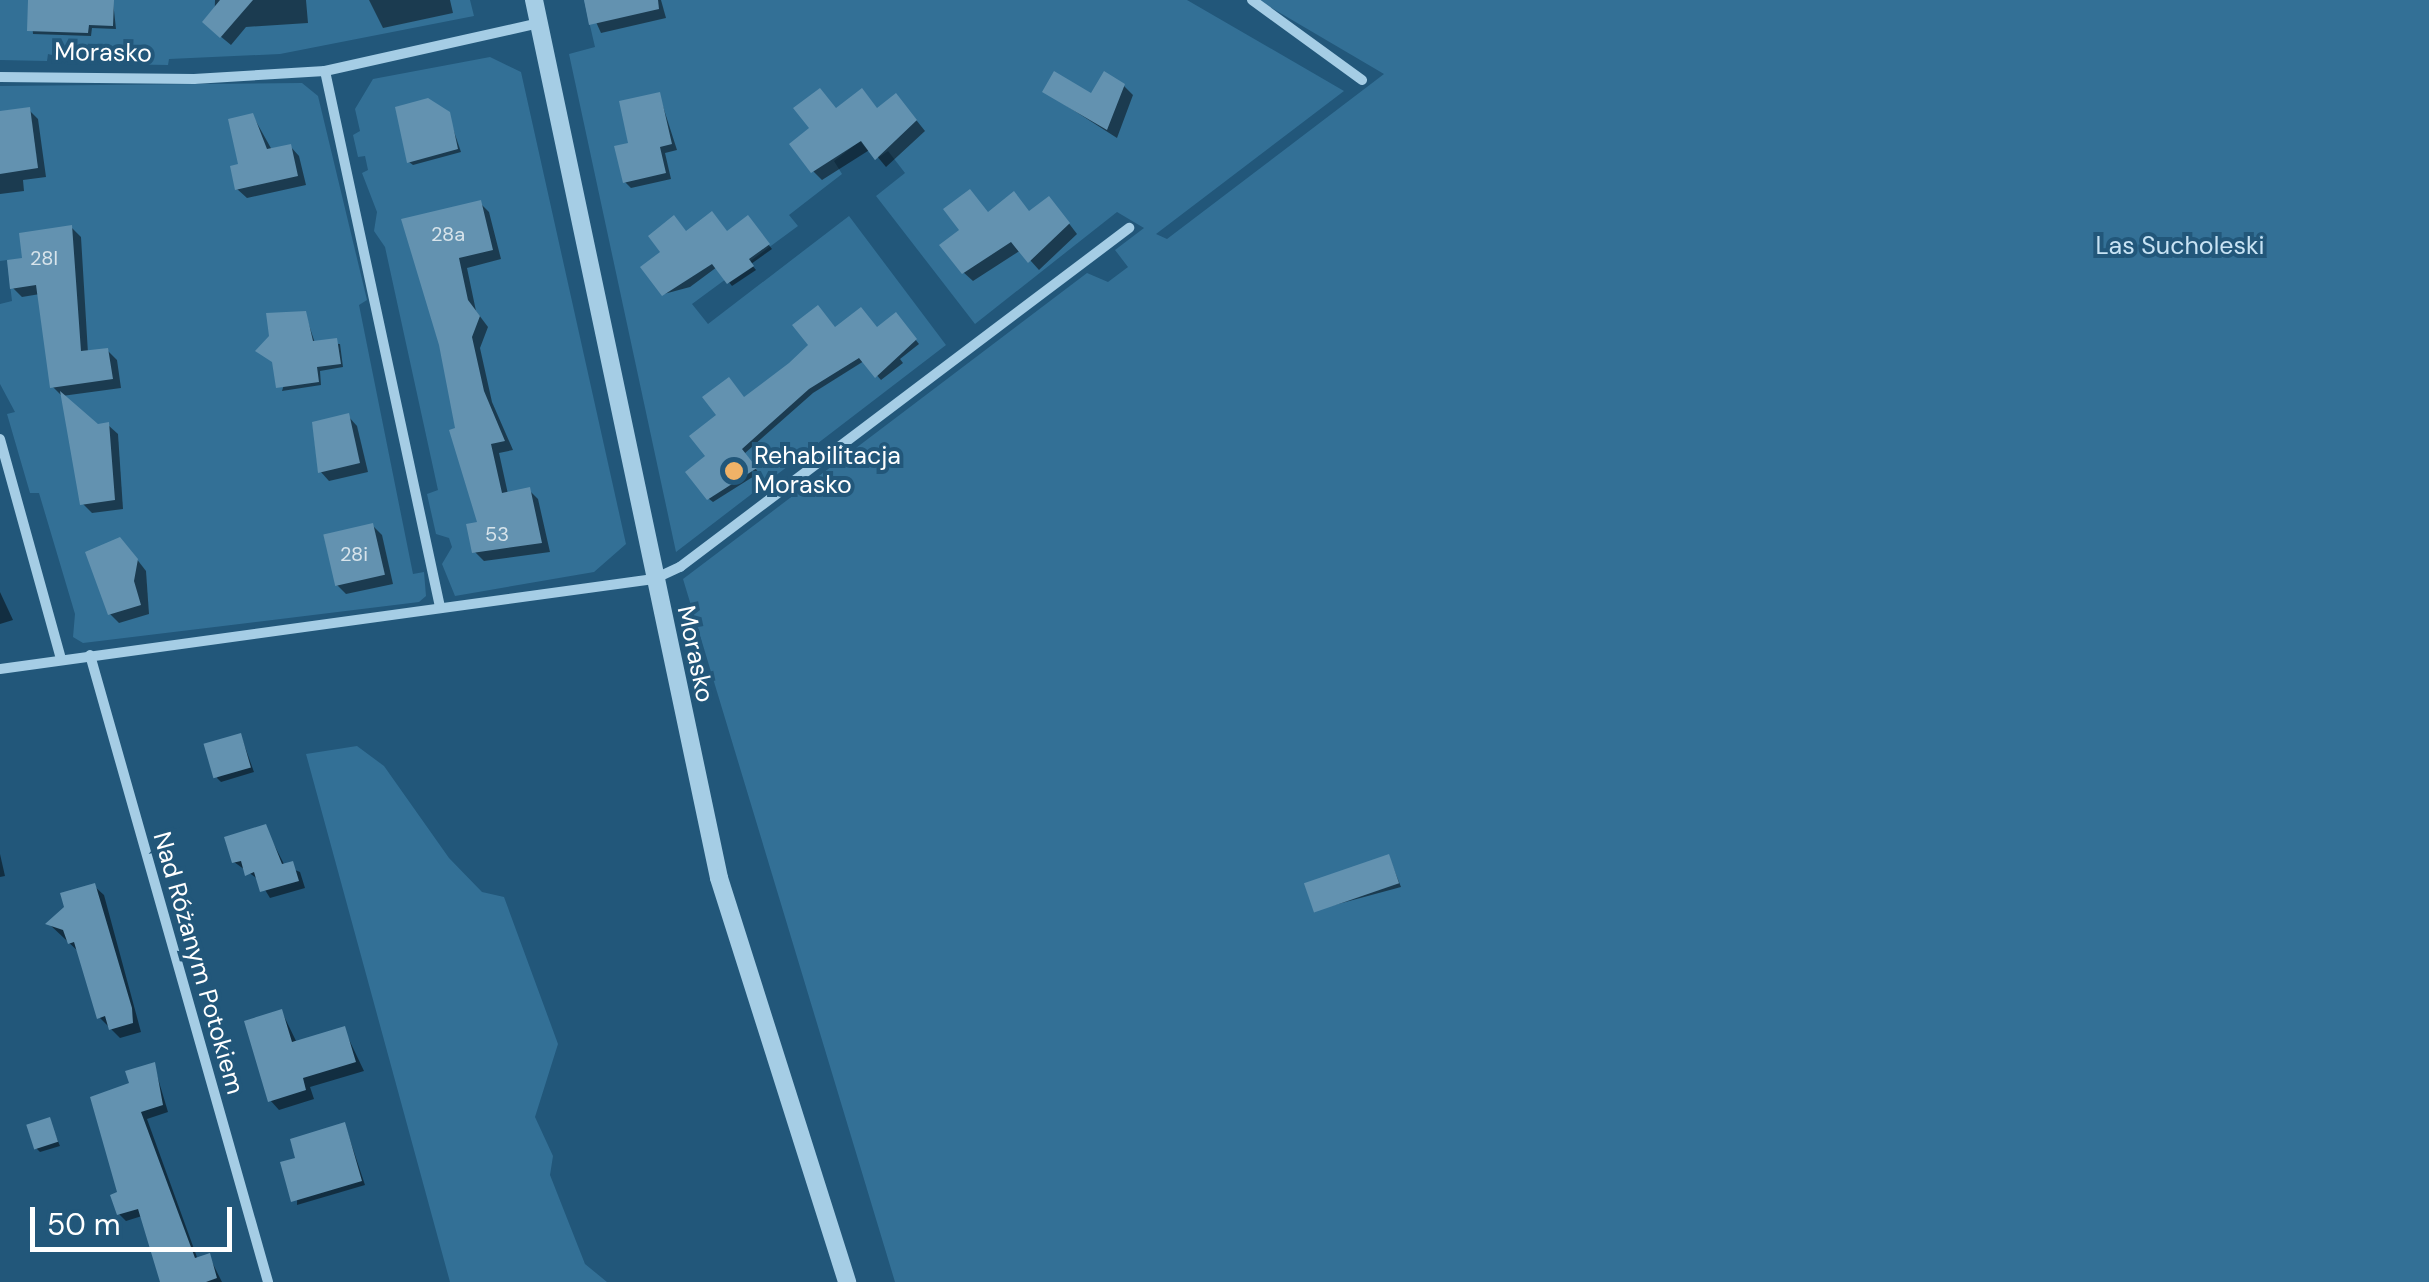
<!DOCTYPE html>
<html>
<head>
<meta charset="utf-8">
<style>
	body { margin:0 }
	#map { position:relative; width:2429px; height:1282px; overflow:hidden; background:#22577a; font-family:"DM Sans",sans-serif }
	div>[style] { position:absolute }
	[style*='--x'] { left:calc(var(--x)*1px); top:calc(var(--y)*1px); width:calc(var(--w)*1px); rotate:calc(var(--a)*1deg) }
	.green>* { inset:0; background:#337096 }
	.shadow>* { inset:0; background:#0007 }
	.building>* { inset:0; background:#6392b0; transform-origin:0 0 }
	.minor>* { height:10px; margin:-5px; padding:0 5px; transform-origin:5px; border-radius:5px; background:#a5cde5 }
	.tertiary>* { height:18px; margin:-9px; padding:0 9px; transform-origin:9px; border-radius:9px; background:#a5cde5 }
	.dots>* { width:28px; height:28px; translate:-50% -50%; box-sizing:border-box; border:5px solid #22577a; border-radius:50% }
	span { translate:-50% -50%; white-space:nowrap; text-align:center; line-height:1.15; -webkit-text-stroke:8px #22577a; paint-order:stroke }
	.number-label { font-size:20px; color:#d8e4eb }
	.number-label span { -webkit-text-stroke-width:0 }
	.street-label { font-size:25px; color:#fff }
	.park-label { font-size:25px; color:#c8e3f4 }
	.poi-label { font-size:25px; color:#fff }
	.left { translate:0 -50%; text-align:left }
	.scale { position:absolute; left:30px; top:1207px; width:202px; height:45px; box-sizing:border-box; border:5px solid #fff; border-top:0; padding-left:12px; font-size:30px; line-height:35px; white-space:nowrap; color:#fff; -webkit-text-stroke:8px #22577a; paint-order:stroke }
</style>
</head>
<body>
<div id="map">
	<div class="green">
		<div style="clip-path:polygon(0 0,470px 0,474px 16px,280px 54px,169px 59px,168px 65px,108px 64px,107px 57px,85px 56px,84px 63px,48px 54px,47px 61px,0 60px)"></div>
		<div style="clip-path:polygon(584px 0,1187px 0,1344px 91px,1156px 234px,1167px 239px,1384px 74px,1258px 0,2429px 0,2429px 1282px,895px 1282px,683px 579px,1087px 273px,1108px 282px,1128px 267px,1115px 250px,1144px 228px,1117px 212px,975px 324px,876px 196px,905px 173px,888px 151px,875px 160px,860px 141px,834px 161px,842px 174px,789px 215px,798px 226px,692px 304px,708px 324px,849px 216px,946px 345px,676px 552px,569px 54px,595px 47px)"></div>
		<div style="clip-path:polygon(490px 57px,521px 72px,626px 544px,594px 572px,455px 596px,442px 564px,452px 547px,449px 538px,436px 534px,427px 494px,438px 490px,385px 247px,374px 231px,377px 212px,362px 173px,368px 170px,365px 156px,358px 157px,353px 135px,360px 131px,355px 109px,373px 79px)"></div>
		<div style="clip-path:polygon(302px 83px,318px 96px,367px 300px,359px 305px,413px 574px,424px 572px,426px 596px,419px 602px,83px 643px,73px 637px,75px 614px,39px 493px,30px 493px,7px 414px,15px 412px,0 384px,0 304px,12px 301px,7px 260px,0 261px,0 86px)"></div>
		<div style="clip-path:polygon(357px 746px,384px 766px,449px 858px,482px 892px,504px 897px,558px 1044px,535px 1117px,553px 1156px,550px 1175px,585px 1264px,607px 1282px,450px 1282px,306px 754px)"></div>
	</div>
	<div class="shadow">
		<div style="clip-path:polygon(30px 0,113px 1px,116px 29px,92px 28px,91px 36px,33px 34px)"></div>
		<div style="clip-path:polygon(215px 0,306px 0,308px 23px,246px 27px,231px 45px,214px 31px)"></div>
		<div style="clip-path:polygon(369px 0,450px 0,453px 13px,383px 28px)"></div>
		<div style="clip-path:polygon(586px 0,661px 0,666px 18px,601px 33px)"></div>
		<div style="clip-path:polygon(1124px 86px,1133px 95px,1117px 138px,1045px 92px,1092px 96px)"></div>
		<div style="clip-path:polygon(659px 94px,677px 150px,665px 153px,671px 179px,631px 188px,625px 182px,631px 145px)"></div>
		<div style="clip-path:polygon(905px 106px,925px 131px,886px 167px,871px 149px,822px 180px,813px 171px,837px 111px)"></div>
		<div style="clip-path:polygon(29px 110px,38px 119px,46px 177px,23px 180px,24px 191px,0 194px,0 114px)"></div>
		<div style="clip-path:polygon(448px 114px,461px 152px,413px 165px,409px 162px)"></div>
		<div style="clip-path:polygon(253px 116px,272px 150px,290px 146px,299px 156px,306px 185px,247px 198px,237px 189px)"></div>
		<div style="clip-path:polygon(480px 203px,489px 212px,501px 259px,467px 268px,476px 311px,488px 327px,480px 348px,492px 402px,513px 450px,499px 453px,508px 494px,529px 490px,538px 499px,550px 552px,484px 561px,475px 552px,480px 524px,452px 432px,458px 430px,441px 344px,404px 221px)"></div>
		<div style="clip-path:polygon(1058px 209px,1077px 234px,1039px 270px,1021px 250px,973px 281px,963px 272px,989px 214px)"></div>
		<div style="clip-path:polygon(751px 222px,772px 249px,751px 264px,756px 270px,732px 286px,717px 267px,690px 287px,664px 294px,687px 234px,728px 234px)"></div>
		<div style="clip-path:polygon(72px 228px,81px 237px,88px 353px,107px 350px,117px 360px,121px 388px,62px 396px,52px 386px,40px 294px,22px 297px,13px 288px,25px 260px)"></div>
		<div style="clip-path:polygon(305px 313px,315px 343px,340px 344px,343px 367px,320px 371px,321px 385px,282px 391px)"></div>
		<div style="clip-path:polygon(899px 319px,919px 344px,900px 359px,903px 363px,881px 380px,864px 361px,813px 393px,744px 454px,759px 473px,713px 502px,709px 499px,708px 456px,744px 400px,836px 330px,877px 329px)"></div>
		<div style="clip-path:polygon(348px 416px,357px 426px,368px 472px,329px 481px,320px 471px)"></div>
		<div style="clip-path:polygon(108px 425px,118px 434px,123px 509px,92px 513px,82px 503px,98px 427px)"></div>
		<div style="clip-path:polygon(372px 525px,382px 535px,393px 584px,346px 594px,337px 585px)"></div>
		<div style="clip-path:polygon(129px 549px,146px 571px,149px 614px,119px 623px,110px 614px)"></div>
		<div style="clip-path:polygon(0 592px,13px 620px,0 624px)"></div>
		<div style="clip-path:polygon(241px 736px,254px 772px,221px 782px,217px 778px)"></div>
		<div style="clip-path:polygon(265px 827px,285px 866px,300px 872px,305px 888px,270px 898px,259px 880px,234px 862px)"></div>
		<div style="clip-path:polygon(0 854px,5px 876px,0 877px)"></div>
		<div style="clip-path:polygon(1389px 857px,1401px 887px,1316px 910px)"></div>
		<div style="clip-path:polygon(94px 886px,104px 895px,141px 1032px,120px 1038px,99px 1017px,80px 953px,49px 924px)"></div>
		<div style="clip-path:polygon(282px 1012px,297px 1043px,344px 1029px,364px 1071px,310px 1087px,314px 1099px,279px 1110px,270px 1100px)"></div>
		<div style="clip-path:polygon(154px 1065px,168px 1112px,147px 1119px,198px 1260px,209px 1256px,222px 1282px,162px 1282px,142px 1216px,126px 1221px,119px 1214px,132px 1084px)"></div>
		<div style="clip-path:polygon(49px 1120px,60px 1146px,40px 1152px,36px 1148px)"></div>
		<div style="clip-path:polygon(345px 1125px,365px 1185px,297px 1205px,298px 1159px)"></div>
	</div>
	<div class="building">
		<div style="clip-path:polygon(28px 0,114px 0,113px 26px,89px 25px,88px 33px,27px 31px)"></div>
		<div style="clip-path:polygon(220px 0,253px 0,220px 38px,202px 22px)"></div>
		<div style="clip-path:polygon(584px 0,658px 0,659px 9px,589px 25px)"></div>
		<div style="clip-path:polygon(1054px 71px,1091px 93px,1104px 71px,1125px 84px,1107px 130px,1042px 92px)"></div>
		<div style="clip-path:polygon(820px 88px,836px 108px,862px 88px,877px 108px,896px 93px,917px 120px,875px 160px,861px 141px,811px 173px,789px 144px,809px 128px,793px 108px)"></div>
		<div style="clip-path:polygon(660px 92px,672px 144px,660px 147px,666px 173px,623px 183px,614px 146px,628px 143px,619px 101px)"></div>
		<div style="clip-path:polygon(428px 98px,450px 112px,458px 149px,407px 163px,395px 107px)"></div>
		<div style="clip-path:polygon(30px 107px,38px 168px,0 174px,0 111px)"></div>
		<div style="clip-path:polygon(253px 113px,267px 149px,291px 144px,298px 176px,235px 190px,230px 166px,238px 164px,228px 119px)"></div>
		<div style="clip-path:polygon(970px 189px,988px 212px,1014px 191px,1029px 211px,1049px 196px,1070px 223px,1028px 263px,1011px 242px,962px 274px,939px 245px,959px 230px,943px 209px)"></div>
		<div style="clip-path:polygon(481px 200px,493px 250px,459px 258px,468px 300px,480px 316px,472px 337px,484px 391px,505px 441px,491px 444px,502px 493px,530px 487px,542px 543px,472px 553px,466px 524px,477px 522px,449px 430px,455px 428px,439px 345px,401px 219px)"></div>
		<div style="clip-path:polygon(712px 211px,727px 231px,748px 215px,770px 244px,749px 259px,754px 266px,727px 284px,712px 264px,662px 296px,640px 267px,660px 252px,648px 236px,674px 215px,686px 231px)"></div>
		<div style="clip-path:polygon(72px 225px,81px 351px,108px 348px,113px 379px,50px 388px,36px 285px,10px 289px,7px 260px,22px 258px,19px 233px)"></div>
		<div style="clip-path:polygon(818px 305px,835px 327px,861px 307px,877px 327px,896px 312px,917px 339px,875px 378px,859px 358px,809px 389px,742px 449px,757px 468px,707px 500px,685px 472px,705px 456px,689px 436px,716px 415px,702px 397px,729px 377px,744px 397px,789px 363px,808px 345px,792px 325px)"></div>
		<div style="clip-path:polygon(306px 311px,313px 341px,337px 338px,341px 364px,317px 367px,319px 382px,276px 388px,272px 362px,255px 351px,269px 336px,266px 313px)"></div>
		<div style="clip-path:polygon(60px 391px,98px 424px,109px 422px,115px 500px,80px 505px)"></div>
		<div style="clip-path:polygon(349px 413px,360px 463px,318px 473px,312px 422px)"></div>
		<div style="left:373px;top:523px;width:53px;height:51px;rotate:77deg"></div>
		<div style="clip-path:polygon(120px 537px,138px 559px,134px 581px,141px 605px,108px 615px,85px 552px)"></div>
		<div style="left:241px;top:733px;width:36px;height:39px;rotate:74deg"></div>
		<div style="clip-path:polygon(266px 824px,282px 864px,293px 861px,299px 881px,260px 892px,254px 872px,245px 876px,241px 861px,232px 863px,224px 837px)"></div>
		<div style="left:1389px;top:854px;width:31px;height:90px;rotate:71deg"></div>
		<div style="clip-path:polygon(95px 883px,132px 1008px,133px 1023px,109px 1030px,105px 1016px,97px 1019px,74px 942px,68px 944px,63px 930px,45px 924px,64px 907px,60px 893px)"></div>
		<div style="clip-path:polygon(282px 1009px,292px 1042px,345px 1026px,356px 1062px,303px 1078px,306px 1090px,268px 1102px,244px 1021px)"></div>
		<div style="clip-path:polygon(155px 1062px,163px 1105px,141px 1112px,195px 1258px,210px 1253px,217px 1278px,206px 1282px,160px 1282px,138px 1209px,117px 1215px,110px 1195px,117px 1192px,90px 1097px,129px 1083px,125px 1071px)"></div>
		<div style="left:50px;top:1117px;width:26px;height:25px;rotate:72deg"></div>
		<div style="clip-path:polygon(345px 1122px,362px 1181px,291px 1202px,280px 1162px,295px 1158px,290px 1139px)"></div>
	</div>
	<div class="minor">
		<div style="--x:1252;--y:0;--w:136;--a:36"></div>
		<div style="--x:325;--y:71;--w:548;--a:77.89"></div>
		<div style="--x:0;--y:77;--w:194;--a:0.6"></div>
		<div style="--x:194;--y:79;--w:131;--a:-3.5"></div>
		<div style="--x:325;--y:71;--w:219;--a:-12.6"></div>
		<div style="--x:0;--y:439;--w:228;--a:74.5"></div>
		<div style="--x:90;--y:655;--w:652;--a:74.15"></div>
		<div style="--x:0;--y:669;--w:660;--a:-7.84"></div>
		<div style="--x:654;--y:579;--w:29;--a:-25"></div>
		<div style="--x:680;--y:567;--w:563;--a:-37.05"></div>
	</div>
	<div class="tertiary">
		<div style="--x:534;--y:0;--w:897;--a:78.1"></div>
		<div style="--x:719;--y:878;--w:424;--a:72.4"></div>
	</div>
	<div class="dots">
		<div style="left:734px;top:471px;background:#f0b267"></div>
	</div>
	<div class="number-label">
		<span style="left:448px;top:234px">28a</span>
		<span style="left:44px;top:258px">28l</span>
		<span style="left:497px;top:534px">53</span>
		<span style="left:354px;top:554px">28i</span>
	</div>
	<div class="street-label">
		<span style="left:103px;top:53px;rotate:1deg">Morasko</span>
		<span style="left:695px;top:654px;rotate:78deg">Morasko</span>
		<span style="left:198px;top:963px;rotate:74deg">Nad Różanym Potokiem</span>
	</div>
	<div class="park-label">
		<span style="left:2180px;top:246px">Las Sucholeski</span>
	</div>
	<div class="poi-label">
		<span class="left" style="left:754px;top:471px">Rehabilitacja<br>Morasko</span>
	</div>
	<div class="scale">50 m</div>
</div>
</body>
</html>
